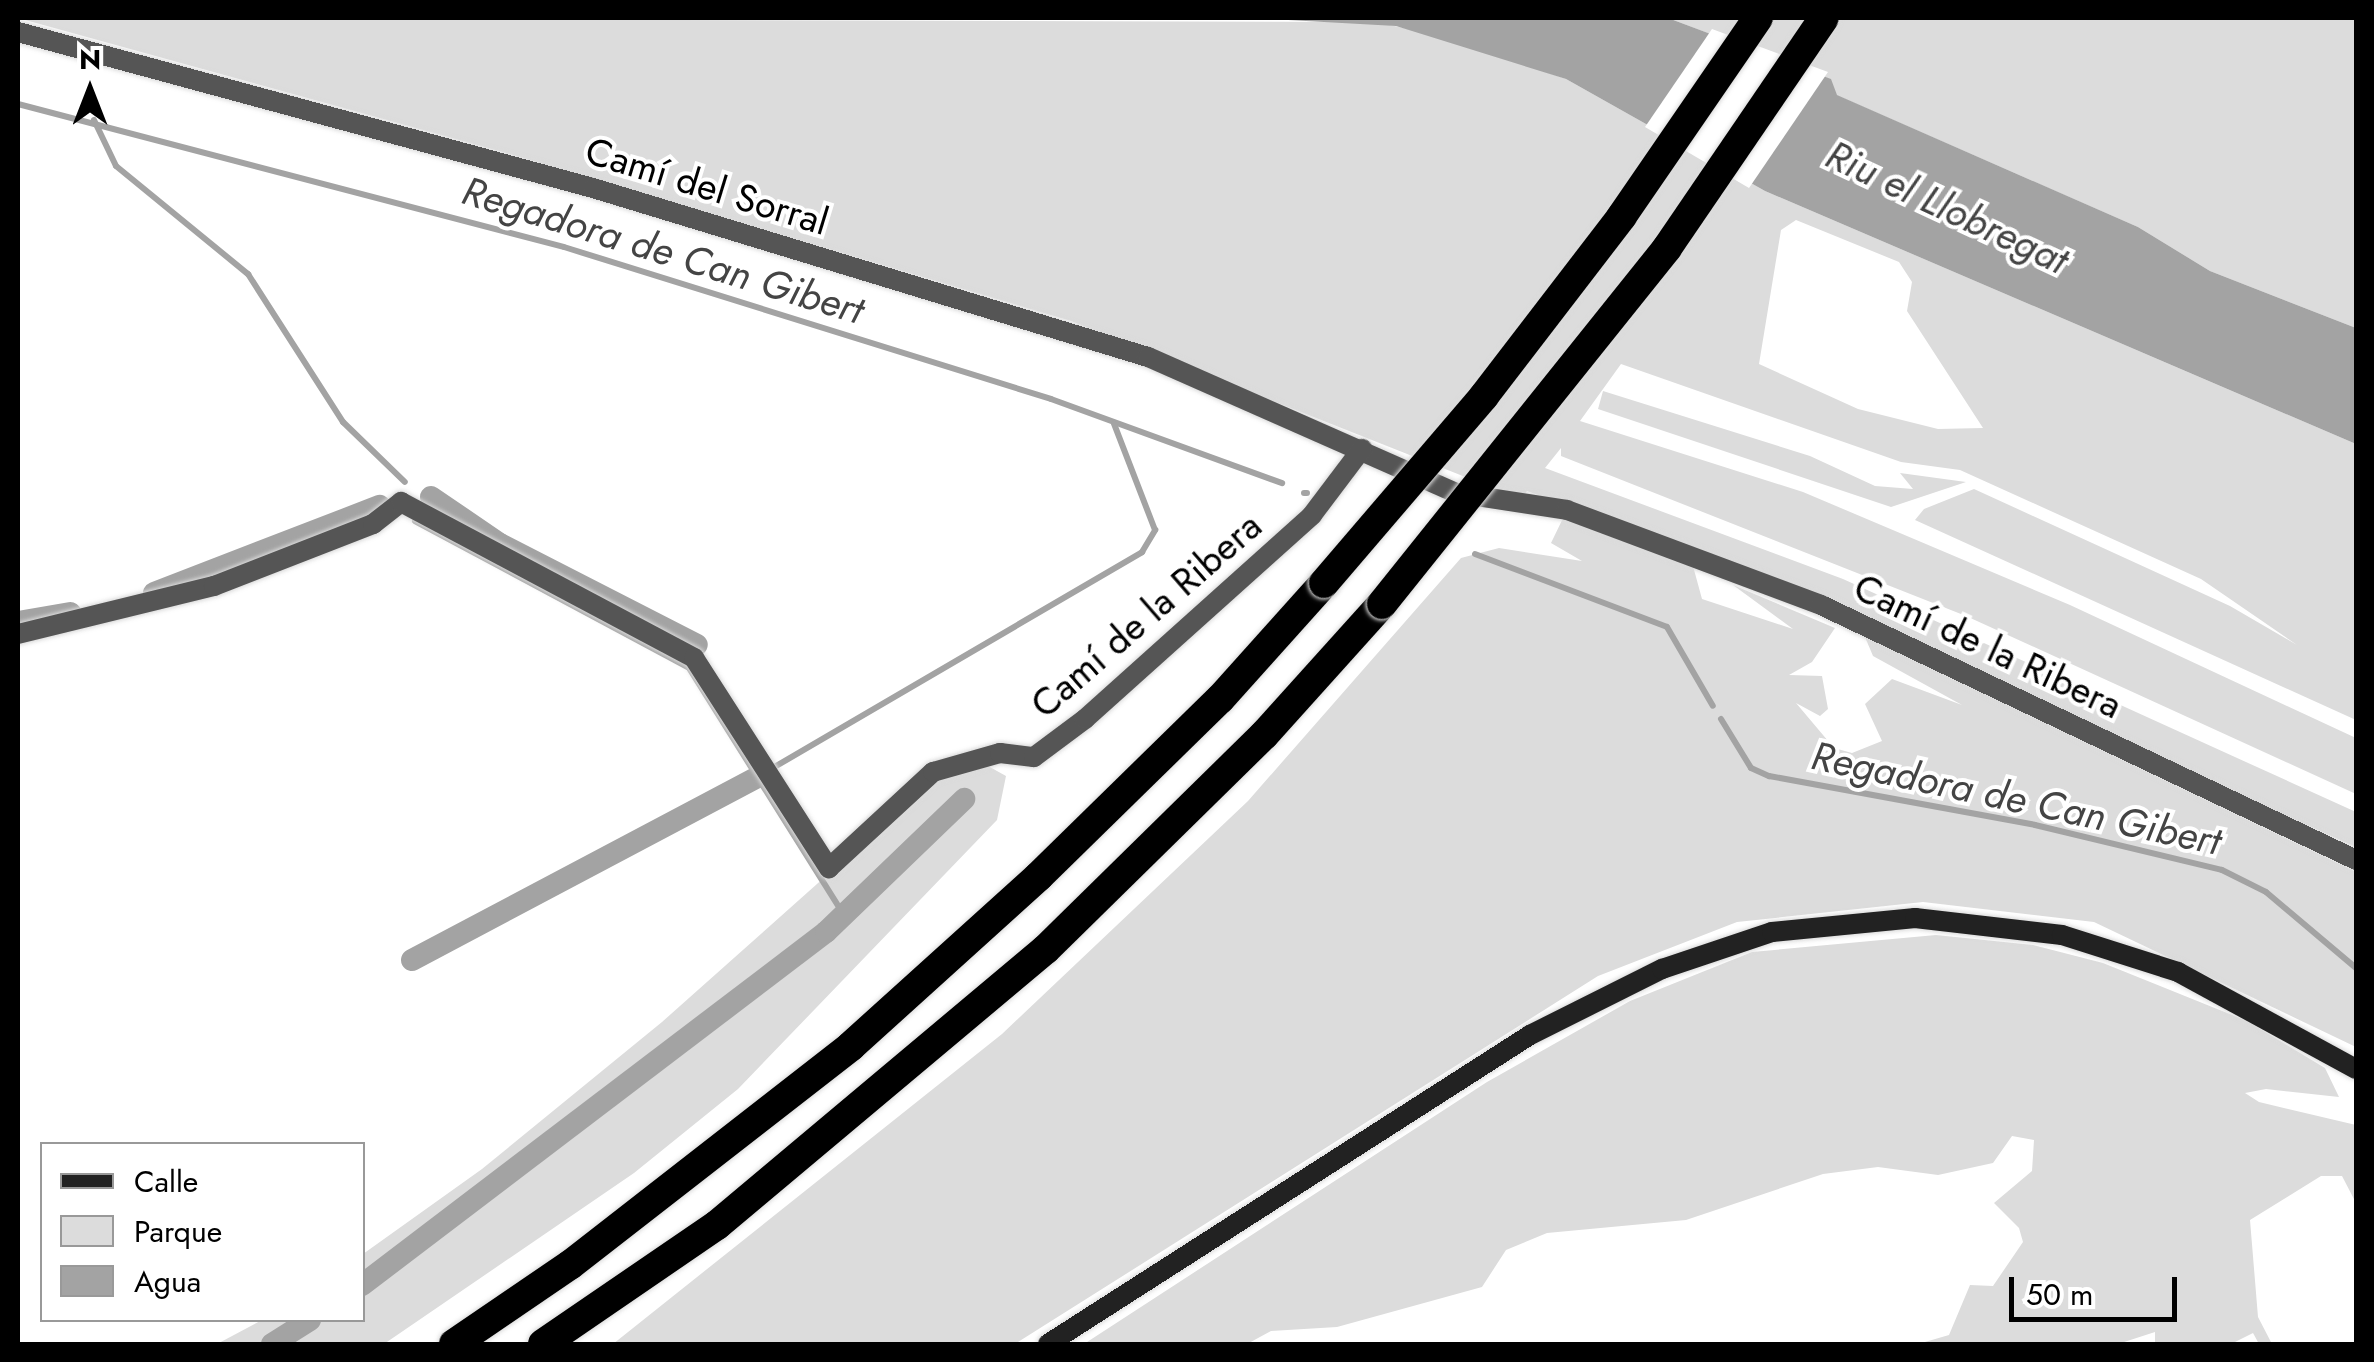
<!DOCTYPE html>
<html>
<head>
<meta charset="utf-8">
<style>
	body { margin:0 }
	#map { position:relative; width:2374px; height:1362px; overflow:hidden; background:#fff; font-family:Jost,sans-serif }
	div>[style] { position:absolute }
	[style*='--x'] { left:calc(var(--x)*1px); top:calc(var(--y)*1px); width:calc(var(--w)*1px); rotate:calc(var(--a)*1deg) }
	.green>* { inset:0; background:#dcdcdc }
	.water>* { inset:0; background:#a3a3a3 }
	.pier>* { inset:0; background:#fff }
	.stream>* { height:6px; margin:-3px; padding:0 3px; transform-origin:3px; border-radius:3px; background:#a3a3a3 }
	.canal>* { height:22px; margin:-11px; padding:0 11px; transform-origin:11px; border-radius:11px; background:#a3a3a3 }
	.roads { filter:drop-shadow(0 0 2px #dbdbdb) drop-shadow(0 0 2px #dbdbdb) }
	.street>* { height:20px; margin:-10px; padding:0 10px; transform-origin:10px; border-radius:10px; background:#555 }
	.secondary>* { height:20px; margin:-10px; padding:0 10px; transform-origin:10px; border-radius:10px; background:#222 }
	.highway>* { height:30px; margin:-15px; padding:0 15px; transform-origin:15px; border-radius:15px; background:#000 }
	.bridges { filter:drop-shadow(0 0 2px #dbdbdb) drop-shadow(0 0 2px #dbdbdb) }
	.highway-bridge>* { height:30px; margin:-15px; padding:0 15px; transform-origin:15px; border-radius:15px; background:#000 }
	span { translate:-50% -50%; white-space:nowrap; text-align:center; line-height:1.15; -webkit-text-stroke:8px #fff; paint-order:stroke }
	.street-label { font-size:38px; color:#000 }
	.water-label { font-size:40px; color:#444; font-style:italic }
	.frame { position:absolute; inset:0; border:20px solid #000; pointer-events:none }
	.legend { position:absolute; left:40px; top:1142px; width:325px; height:180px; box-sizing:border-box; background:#fff; border:2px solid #999; margin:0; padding:12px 18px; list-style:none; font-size:30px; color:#000 }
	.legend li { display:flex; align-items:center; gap:20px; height:50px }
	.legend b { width:50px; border:2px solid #999 }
	.north { position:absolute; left:40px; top:40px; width:100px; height:100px; -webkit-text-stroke:8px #fff; paint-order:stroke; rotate:0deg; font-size:28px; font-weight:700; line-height:40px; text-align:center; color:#000 }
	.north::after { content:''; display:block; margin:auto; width:35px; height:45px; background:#000; clip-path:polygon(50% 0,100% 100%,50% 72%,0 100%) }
	.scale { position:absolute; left:2009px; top:1277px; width:168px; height:45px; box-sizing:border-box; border:5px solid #000; border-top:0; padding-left:12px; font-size:30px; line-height:35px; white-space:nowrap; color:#000; -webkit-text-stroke:8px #fff; paint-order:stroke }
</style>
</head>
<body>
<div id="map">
	<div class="green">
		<div style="clip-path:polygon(evenodd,18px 18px,1376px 22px,1436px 35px,1566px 79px,1765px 191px,2356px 444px,2356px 720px,1915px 520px,1924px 509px,1974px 489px,2230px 606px,2297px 645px,2201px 579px,1960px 470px,1901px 462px,1621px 364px,1580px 421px,1803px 492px,2070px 605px,2356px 738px,2356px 794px,1966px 616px,1561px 456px,1561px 448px,1545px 468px,1843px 579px,2356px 812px,2356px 847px,1715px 559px,1527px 491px,1521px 499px,1071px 321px,510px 154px,18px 18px,1796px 220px,1899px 262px,1912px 282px,1907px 311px,1983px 428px,1938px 429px,1858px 409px,1759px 364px,1781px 230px,1796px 220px)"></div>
		<div style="clip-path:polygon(1668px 18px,2356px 18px,2356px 328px,2210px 271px,2138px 227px,1836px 95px,1830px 79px)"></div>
		<div style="clip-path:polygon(1603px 391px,1810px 456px,1875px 486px,1913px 489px,1900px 473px,1966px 482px,1891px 507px,1598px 409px)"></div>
		<div style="clip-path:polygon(1567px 510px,1690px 555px,1702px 599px,1793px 629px,1733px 585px,1835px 628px,1812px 662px,1789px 675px,1822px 676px,1828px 709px,1820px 716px,1796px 703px,1834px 748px,1852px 753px,1882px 741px,1865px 704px,1892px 679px,1962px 705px,1873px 656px,1865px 637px,2356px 872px,2356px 1047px,2094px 922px,1923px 902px,1737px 922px,1598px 976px,1015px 1344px,613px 1344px,1002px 1034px,1248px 801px,1461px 558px,1499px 548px,1582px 561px,1551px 543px)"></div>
		<div style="clip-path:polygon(988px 766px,1006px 776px,997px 820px,738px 1089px,634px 1173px,384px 1344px,217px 1344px,262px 1320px,362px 1320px,363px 1254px,482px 1169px,662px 1022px,937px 777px)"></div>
		<div style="clip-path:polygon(1936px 935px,2033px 945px,2103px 963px,2247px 1021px,2325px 1068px,2339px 1097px,2266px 1089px,2245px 1093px,2259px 1102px,2356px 1125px,2356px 1203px,2342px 1176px,2321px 1176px,2250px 1220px,2258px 1317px,2272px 1344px,2259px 1344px,2253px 1333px,2231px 1344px,2155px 1344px,2155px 1332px,2118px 1344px,1918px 1344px,1949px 1335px,1970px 1285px,1993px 1286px,2023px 1242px,2019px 1228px,1994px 1203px,2032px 1171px,2034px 1140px,2012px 1136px,1993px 1163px,1938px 1175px,1878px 1167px,1823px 1174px,1686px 1220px,1547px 1233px,1506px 1250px,1482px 1287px,1337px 1327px,1271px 1331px,1247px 1344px,1084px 1344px,1487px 1082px,1630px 1001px,1752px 952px)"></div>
	</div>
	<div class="water">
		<div style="clip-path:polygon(1250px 18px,1668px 18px,1831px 79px,1837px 95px,2138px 227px,2210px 271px,2356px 328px,2356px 444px,1765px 191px,1566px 79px,1396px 26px)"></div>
	</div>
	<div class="pier">
		<div style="clip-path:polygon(1712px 29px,1828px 72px,1749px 188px,1645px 127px)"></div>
	</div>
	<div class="stream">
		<div style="--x:18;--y:104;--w:564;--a:14.68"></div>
		<div style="--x:564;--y:247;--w:510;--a:17.33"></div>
		<div style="--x:1051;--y:399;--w:246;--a:20"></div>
		<div style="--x:94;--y:120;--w:51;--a:64.4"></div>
		<div style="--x:116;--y:166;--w:171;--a:39.3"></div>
		<div style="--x:248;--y:274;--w:176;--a:57.3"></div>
		<div style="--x:343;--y:422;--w:86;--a:44.1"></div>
		<div style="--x:1304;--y:493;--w:3;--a:0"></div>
		<div style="--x:415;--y:521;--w:311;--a:28.2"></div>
		<div style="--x:689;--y:668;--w:292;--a:57.9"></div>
		<div style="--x:1475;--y:554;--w:205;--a:20.8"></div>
		<div style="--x:1667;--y:627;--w:91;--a:59.8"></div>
		<div style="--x:1721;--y:719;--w:57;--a:58.5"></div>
		<div style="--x:1751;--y:768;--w:20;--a:24"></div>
		<div style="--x:1769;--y:776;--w:270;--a:10.4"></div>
		<div style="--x:2035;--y:825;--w:192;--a:13.5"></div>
		<div style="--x:2222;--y:870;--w:49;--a:26.6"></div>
		<div style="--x:2266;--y:892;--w:118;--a:40.2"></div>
		<div style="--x:771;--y:769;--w:430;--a:-30.3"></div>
		<div style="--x:1142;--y:552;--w:26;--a:-59"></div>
		<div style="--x:1155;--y:530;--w:114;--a:-111.1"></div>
	</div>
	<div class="canal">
		<div style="--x:431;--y:497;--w:83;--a:34.3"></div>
		<div style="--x:500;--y:544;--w:221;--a:27.1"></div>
		<div style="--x:154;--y:593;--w:242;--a:-21.1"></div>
		<div style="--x:18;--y:622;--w:53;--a:-9.8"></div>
		<div style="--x:412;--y:960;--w:393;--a:-27.9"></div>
		<div style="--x:362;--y:1285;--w:583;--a:-37.26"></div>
		<div style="--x:826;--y:932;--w:192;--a:-43.9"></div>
		<div style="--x:272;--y:1344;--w:45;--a:-32.3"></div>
	</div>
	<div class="roads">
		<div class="street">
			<div style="--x:18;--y:32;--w:596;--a:15.18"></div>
			<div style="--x:593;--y:188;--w:580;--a:16.94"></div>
			<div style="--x:1148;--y:357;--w:337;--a:23.8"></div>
			<div style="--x:1456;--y:493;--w:112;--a:8.7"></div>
			<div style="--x:1567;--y:510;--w:271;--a:20.5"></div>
			<div style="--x:1821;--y:605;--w:593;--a:25.48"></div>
			<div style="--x:18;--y:634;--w:202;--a:-13.8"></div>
			<div style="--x:214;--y:586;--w:171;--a:-21.3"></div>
			<div style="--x:373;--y:524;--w:36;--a:-38"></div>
			<div style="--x:401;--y:502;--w:332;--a:28"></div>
			<div style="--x:694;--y:658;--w:250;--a:57.3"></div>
			<div style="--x:829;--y:868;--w:142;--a:-42.7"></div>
			<div style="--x:933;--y:772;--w:70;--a:-15.8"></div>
			<div style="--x:1000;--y:753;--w:34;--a:7"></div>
			<div style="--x:1034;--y:757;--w:64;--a:-36.7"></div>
			<div style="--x:1085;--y:719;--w:305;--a:-41.9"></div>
			<div style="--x:1312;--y:515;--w:83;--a:-52.9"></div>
		</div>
		<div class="secondary">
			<div style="--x:1048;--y:1344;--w:573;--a:-32.66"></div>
			<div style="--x:1530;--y:1035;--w:148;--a:-26.6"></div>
			<div style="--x:1662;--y:969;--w:116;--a:-18.6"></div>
			<div style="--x:1772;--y:932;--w:144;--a:-5.6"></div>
			<div style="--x:1915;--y:918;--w:148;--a:6.6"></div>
			<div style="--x:2062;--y:935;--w:122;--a:17.7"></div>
			<div style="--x:2178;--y:972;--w:203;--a:28.6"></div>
		</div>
		<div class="highway">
			<div style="--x:454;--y:1344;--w:140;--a:-34.3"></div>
			<div style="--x:570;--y:1265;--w:356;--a:-37.9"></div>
			<div style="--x:851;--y:1046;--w:253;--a:-42.1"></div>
			<div style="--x:1039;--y:876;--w:253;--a:-44.4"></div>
			<div style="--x:1220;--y:699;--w:156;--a:-48.1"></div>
			<div style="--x:543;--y:1344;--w:211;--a:-34.4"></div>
			<div style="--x:717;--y:1225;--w:429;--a:-40"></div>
			<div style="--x:1046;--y:949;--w:305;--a:-44.5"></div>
			<div style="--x:1264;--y:735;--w:176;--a:-48"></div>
		</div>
	</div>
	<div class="bridges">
		<div class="highway-bridge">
			<div style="--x:1324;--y:583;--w:246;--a:-49.4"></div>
			<div style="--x:1484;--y:396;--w:227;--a:-52.5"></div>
			<div style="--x:1622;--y:216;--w:240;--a:-55.5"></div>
			<div style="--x:1382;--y:604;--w:456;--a:-51.3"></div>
			<div style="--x:1667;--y:248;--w:278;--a:-55.7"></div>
		</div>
	</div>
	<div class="street-label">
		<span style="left:707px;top:186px;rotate:17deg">Camí del Sorral</span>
		<span style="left:1146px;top:615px;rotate:-41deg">Camí de la Ribera</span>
		<span style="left:1988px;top:646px;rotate:25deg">Camí de la Ribera</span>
	</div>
	<div class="water-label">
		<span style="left:1947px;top:207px;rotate:25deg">Riu el Llobregat</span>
		<span style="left:663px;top:250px;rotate:17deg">Regadora de Can Gibert</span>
		<span style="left:2016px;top:798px;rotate:12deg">Regadora de Can Gibert</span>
	</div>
	<div class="frame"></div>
	<ul class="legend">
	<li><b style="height:12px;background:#222"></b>Calle</li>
	<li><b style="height:28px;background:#dcdcdc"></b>Parque</li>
	<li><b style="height:28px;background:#a3a3a3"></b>Agua</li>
	</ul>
	<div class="north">N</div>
	<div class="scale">50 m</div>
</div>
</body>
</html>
